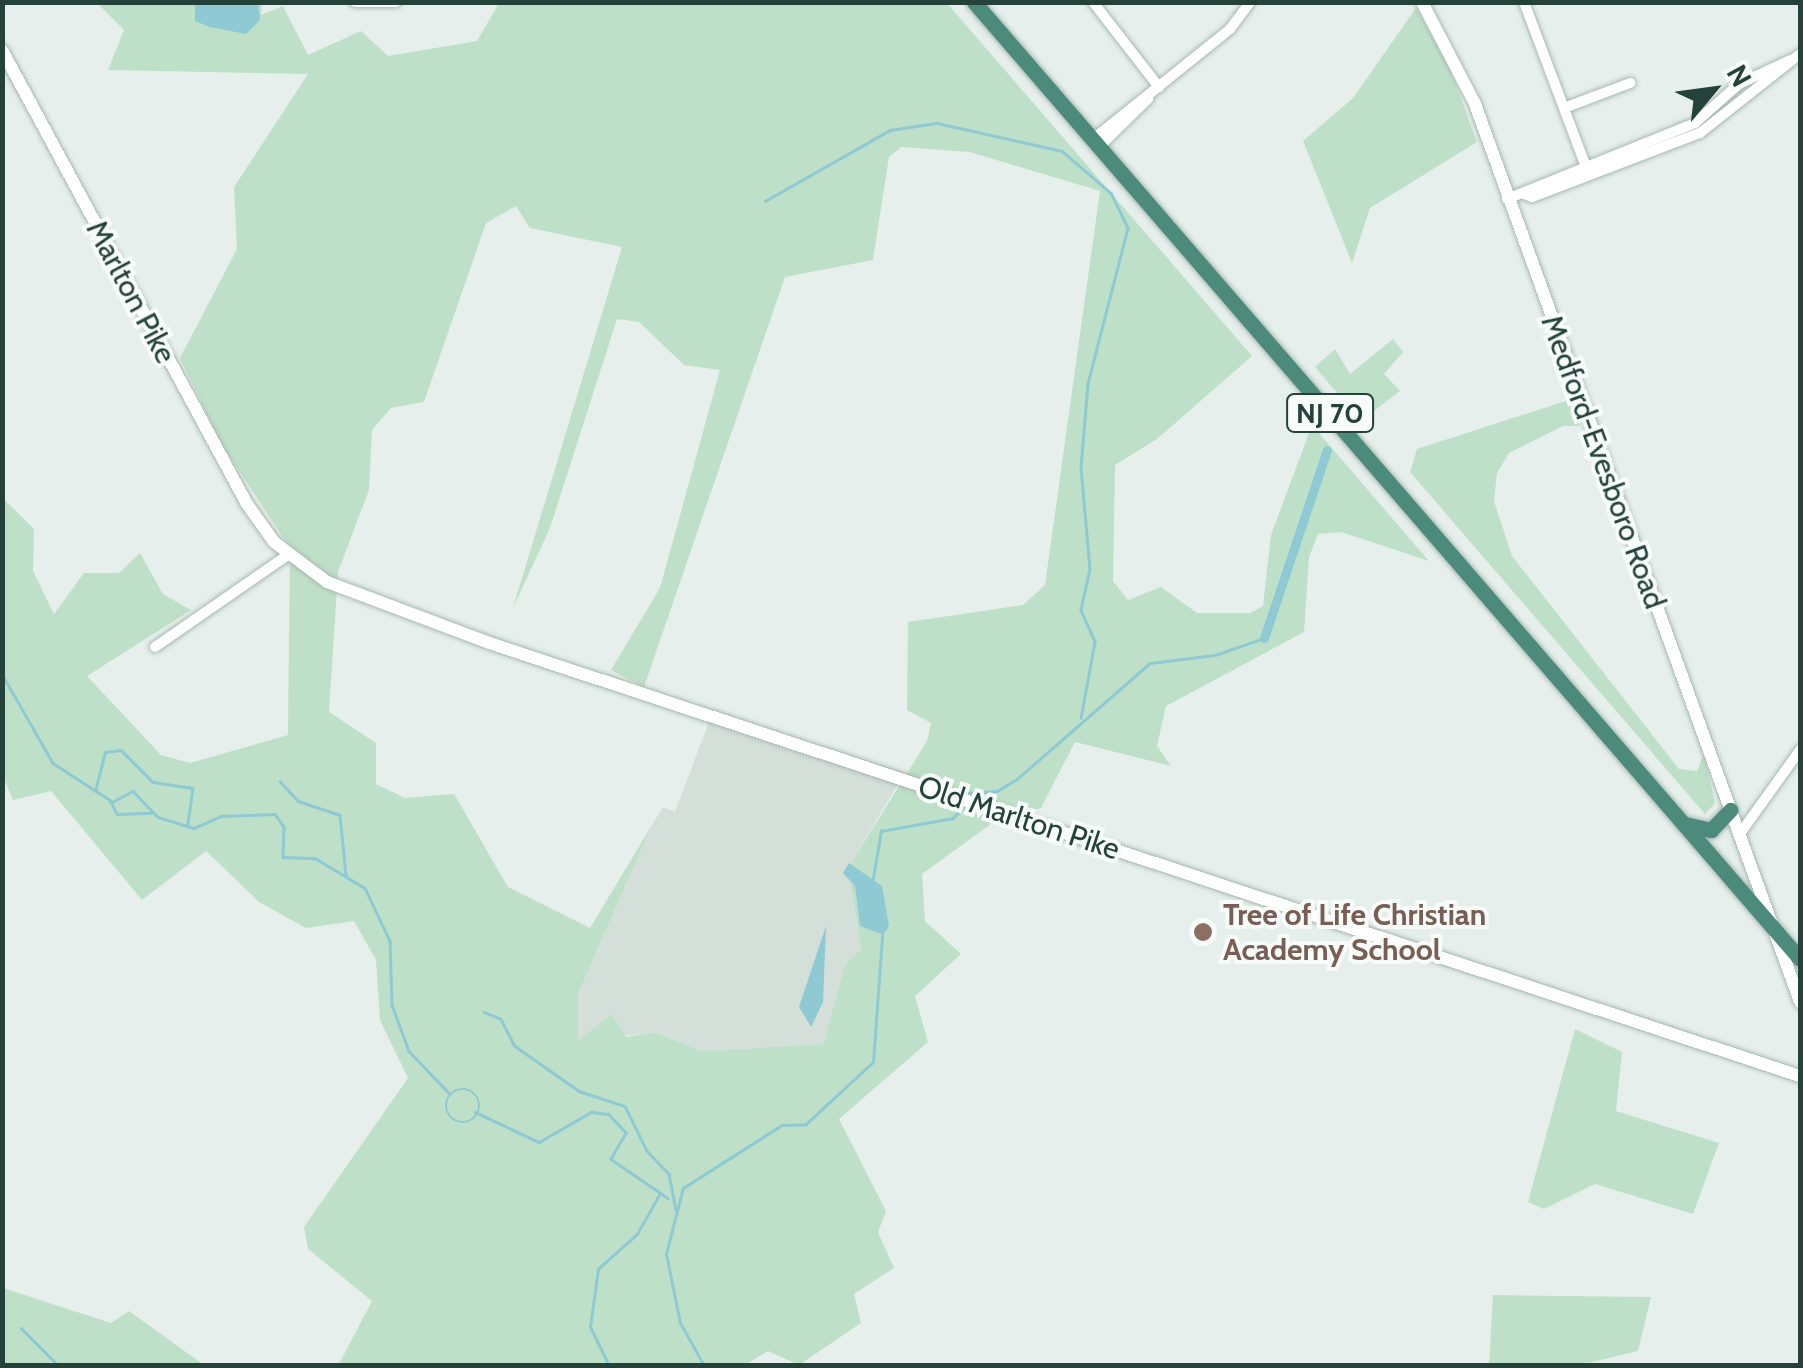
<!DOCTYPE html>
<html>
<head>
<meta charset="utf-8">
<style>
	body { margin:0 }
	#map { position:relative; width:1803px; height:1368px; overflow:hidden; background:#e6efeb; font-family:Cabin,sans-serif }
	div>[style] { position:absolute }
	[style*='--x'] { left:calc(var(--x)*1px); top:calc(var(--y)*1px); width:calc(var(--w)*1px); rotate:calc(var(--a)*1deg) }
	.built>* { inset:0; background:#d4dfda }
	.green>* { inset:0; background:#bfe0c8 }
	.water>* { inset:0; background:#8ec9d4 }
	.stream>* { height:2.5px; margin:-1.25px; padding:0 1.25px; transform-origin:1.25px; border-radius:1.25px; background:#8ec9d4 }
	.stream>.ring { margin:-1.25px; padding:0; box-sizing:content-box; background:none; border:2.5px solid #8ec9d4; border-radius:50% }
	.canal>* { height:9px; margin:-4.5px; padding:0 4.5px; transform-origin:4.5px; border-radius:4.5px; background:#8ec9d4 }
	.roads { filter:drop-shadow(0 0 2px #a8b8b2) drop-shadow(0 0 2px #a8b8b2) }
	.minor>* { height:10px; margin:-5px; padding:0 5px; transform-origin:5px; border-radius:5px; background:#fff }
	.tertiary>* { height:12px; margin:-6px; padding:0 6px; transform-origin:6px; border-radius:6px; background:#fff }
	.trunk>* { height:15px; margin:-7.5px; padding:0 7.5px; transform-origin:7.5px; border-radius:7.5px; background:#4c8a7c }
	.dots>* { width:28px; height:28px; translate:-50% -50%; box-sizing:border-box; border:5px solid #f7fbf9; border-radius:50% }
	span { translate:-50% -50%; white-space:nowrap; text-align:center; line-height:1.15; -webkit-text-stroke:8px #f7fbf9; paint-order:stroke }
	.shield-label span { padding:2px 8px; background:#f7fbf9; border:2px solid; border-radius:8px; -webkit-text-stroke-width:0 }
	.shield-label { font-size:28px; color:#24423a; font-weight:700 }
	.street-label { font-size:30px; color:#24423a }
	.education-label { font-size:30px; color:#785e54; font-weight:700 }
	.left { translate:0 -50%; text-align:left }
	.frame { position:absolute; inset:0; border:5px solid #24423a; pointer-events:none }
	.north { position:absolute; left:1663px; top:40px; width:100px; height:100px; -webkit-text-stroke:8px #f7fbf9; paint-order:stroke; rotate:61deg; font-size:28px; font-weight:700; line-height:40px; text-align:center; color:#24423a }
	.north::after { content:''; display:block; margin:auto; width:35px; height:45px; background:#24423a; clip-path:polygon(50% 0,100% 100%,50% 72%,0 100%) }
</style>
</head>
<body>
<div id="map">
	<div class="built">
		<div style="clip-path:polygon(712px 714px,905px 772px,848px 868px,861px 949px,845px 964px,825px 1044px,702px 1051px,654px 1032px,578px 1042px,578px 994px,652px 825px,663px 807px,675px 812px)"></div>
	</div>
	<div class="green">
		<div style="clip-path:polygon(evenodd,946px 2px,1252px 356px,1157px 439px,1115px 465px,1113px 581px,1128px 600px,1161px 587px,1197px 613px,1250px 613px,1263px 606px,1271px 535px,1312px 425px,1429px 561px,1341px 532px,1318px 534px,1309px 557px,1304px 632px,1166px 706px,1157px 746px,1171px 766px,1075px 742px,1041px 808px,991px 824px,922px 874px,925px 921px,961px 954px,915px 996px,928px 1042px,839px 1119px,886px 1211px,878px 1232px,894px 1268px,854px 1294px,861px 1323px,799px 1365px,768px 1351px,743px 1366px,338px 1366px,372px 1301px,308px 1249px,304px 1227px,408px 1078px,380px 1020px,376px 960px,354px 921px,306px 928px,259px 902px,206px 851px,142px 900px,51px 791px,13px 800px,2px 774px,2px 497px,34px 529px,33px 571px,54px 614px,84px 573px,119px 573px,140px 553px,163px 594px,191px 610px,87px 676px,161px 755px,190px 763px,288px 735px,290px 548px,221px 443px,180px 358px,237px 249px,234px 187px,308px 74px,108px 70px,124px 30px,97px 3px,262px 3px,261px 15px,283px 6px,308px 55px,361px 31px,388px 56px,477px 41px,499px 3px,946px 2px,901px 147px,970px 152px,1100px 191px,1045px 585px,1023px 605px,908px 622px,907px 710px,931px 723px,927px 741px,848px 868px,861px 949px,845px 964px,824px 1044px,702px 1051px,654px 1032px,626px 1037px,612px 1014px,578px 1041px,578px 994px,652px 825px,590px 928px,508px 887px,454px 794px,405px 798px,376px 784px,376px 743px,329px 712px,338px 572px,369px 490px,372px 430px,391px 408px,424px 402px,486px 223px,516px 206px,530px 228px,622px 247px,513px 608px,550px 528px,617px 319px,639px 322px,684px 365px,720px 370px,660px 588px,611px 670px,644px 687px,785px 277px,873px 260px,889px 157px,901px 147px)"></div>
		<div style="clip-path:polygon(1416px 8px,1449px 66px,1477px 142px,1370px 208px,1352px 263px,1303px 141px,1353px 98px)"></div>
		<div style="clip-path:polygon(1393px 339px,1403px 352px,1384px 374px,1400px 391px,1361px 421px,1315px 367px,1335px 349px,1350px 374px)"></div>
		<div style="clip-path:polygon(1569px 400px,1580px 426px,1563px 426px,1509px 453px,1497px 473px,1494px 501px,1512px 556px,1679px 769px,1697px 771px,1704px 754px,1715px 803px,1705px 814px,1410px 472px,1417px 449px)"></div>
		<div style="clip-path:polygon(1575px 1029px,1622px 1052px,1616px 1111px,1719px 1143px,1693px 1214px,1595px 1184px,1544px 1209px,1528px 1202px)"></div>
		<div style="clip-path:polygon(3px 1288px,111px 1323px,129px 1311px,204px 1365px,3px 1365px)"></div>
		<div style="clip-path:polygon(1493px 1295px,1651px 1297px,1638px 1351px,1580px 1365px,1489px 1366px)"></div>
	</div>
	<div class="water">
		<div style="clip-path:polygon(195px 3px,258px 3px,260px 20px,246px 34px,210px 27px,195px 21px)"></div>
		<div style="clip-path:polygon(849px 863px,882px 886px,889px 926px,883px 935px,860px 926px,855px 886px,843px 873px)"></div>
		<div style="clip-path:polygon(826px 926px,823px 1002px,811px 1027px,799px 1007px)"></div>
	</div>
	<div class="stream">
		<div style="--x:765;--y:201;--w:144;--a:-29.6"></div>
		<div style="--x:890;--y:130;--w:48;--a:-8.5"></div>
		<div style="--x:937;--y:123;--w:128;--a:12.6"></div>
		<div style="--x:1062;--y:151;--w:65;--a:40.6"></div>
		<div style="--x:1111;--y:193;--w:39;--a:64"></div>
		<div style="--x:1128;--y:228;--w:161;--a:104.4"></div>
		<div style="--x:1088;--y:384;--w:83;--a:94.8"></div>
		<div style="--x:1081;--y:467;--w:102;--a:85"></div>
		<div style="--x:1090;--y:569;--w:42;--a:102.4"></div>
		<div style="--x:1081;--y:610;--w:35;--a:66"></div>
		<div style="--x:1095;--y:642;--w:77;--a:100.4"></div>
		<div style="--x:2;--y:674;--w:103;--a:60.2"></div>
		<div style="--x:53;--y:763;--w:68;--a:33"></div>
		<div style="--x:110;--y:800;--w:16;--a:63"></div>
		<div style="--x:117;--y:814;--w:34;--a:-2"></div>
		<div style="--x:280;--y:781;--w:27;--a:48"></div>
		<div style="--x:298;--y:801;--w:44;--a:18.4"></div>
		<div style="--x:340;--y:815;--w:60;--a:84.3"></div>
		<div style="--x:95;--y:791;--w:40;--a:-75.6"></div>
		<div style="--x:105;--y:752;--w:16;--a:-7"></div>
		<div style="--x:121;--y:750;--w:45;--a:45"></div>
		<div style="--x:153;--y:782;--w:40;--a:8.5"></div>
		<div style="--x:193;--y:788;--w:36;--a:98"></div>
		<div style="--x:968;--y:793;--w:29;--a:-4"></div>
		<div style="--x:997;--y:791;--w:23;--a:-31"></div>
		<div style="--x:1017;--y:779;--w:176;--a:-41.1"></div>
		<div style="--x:1150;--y:663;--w:65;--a:-7"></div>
		<div style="--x:1215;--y:655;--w:52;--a:-19.1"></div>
		<div style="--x:112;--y:802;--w:24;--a:-28"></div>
		<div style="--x:133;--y:791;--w:36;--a:46"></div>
		<div style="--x:158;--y:817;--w:38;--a:17"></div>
		<div style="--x:194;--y:828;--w:30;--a:-24"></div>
		<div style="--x:221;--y:816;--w:54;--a:-2.1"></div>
		<div style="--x:275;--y:814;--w:16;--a:55"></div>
		<div style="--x:284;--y:827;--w:30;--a:92"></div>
		<div style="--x:283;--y:857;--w:32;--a:2"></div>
		<div style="--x:315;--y:858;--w:58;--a:31"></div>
		<div style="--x:365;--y:888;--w:59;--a:64.7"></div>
		<div style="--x:390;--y:941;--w:64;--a:88.2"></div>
		<div style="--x:392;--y:1005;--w:49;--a:69.7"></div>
		<div style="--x:409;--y:1051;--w:57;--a:46.4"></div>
		<div style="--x:872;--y:884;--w:54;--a:-80.4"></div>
		<div style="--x:881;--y:831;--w:73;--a:-10.2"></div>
		<div style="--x:953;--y:818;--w:13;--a:-45"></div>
		<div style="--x:484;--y:1012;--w:18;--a:22"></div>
		<div style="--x:501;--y:1019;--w:30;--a:63"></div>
		<div style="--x:515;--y:1046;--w:78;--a:35.1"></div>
		<div style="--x:579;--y:1091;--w:48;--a:18.1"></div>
		<div style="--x:625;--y:1106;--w:50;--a:63.9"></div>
		<div style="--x:647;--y:1151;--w:32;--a:46"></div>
		<div style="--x:669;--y:1174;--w:36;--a:79"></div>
		<div class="ring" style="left:446px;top:1089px;width:31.5px;height:31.5px"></div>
		<div style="--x:475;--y:1112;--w:71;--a:25.1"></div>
		<div style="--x:539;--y:1142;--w:60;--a:-30"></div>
		<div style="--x:591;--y:1112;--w:18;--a:6"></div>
		<div style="--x:609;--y:1114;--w:25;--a:48"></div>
		<div style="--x:626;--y:1133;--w:30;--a:120"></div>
		<div style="--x:611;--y:1159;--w:69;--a:34.4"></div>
		<div style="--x:21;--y:1328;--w:54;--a:45"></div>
		<div style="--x:2;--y:1362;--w:9;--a:27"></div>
		<div style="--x:609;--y:1366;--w:43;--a:-116"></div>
		<div style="--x:590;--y:1327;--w:59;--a:-82.1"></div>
		<div style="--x:598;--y:1269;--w:52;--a:-41.9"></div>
		<div style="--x:637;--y:1234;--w:45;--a:-60.6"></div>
		<div style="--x:704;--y:1366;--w:49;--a:-119.2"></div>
		<div style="--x:680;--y:1323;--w:70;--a:-101.5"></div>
		<div style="--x:666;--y:1254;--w:68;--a:-75.6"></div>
		<div style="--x:683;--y:1188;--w:117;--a:-32.5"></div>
		<div style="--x:782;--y:1125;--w:24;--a:-2"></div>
		<div style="--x:806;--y:1124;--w:91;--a:-42.8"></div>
		<div style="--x:873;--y:1062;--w:126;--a:-85.9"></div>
	</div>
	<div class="canal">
		<div style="--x:1264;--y:638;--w:198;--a:-71.5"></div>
	</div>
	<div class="roads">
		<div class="minor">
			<div style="--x:355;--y:2;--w:41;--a:0"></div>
			<div style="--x:1093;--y:2;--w:108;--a:52.2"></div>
			<div style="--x:1524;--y:2;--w:179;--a:69.4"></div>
			<div style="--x:1564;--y:108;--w:71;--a:-20.7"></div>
			<div style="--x:1092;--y:140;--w:177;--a:-38.8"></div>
			<div style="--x:1230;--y:29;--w:34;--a:-53"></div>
			<div style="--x:1099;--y:147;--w:69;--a:-44.4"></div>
			<div style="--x:1522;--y:193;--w:11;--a:22"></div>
			<div style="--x:1532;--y:197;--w:180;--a:-20.9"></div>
			<div style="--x:1700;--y:133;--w:127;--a:-38.3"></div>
			<div style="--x:1507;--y:199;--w:203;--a:-22"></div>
			<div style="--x:1695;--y:123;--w:59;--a:-41.6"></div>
			<div style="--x:1739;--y:84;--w:56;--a:-25.2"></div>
			<div style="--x:155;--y:647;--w:162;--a:-34.7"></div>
			<div style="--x:1739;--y:835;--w:105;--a:-54.3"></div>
		</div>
		<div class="tertiary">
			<div style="--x:1422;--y:2;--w:115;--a:62.5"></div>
			<div style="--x:1475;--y:104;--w:955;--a:70.1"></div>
			<div style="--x:2;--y:50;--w:516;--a:61.65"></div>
			<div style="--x:247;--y:504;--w:47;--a:54.6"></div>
			<div style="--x:274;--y:542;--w:66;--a:37"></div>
			<div style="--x:327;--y:582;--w:173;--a:20.6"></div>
			<div style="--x:489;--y:643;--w:1381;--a:18.28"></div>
		</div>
		<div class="trunk">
			<div style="--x:974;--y:2;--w:1264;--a:49.2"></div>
			<div style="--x:1685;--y:824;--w:27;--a:13"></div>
			<div style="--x:1711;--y:830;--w:28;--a:-46"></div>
		</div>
	</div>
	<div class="dots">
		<div style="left:1203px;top:932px;background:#8d6e63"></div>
	</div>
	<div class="shield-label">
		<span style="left:1330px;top:413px">NJ 70</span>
	</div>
	<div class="street-label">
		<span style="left:131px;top:292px;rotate:62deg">Marlton Pike</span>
		<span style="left:1603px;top:462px;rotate:70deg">Medford-Evesboro Road</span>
		<span style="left:1019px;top:818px;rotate:18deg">Old Marlton Pike</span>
	</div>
	<div class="education-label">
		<span class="left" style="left:1223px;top:932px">Tree of Life Christian<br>Academy School</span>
	</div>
	<div class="frame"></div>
	<div class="north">N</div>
</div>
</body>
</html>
